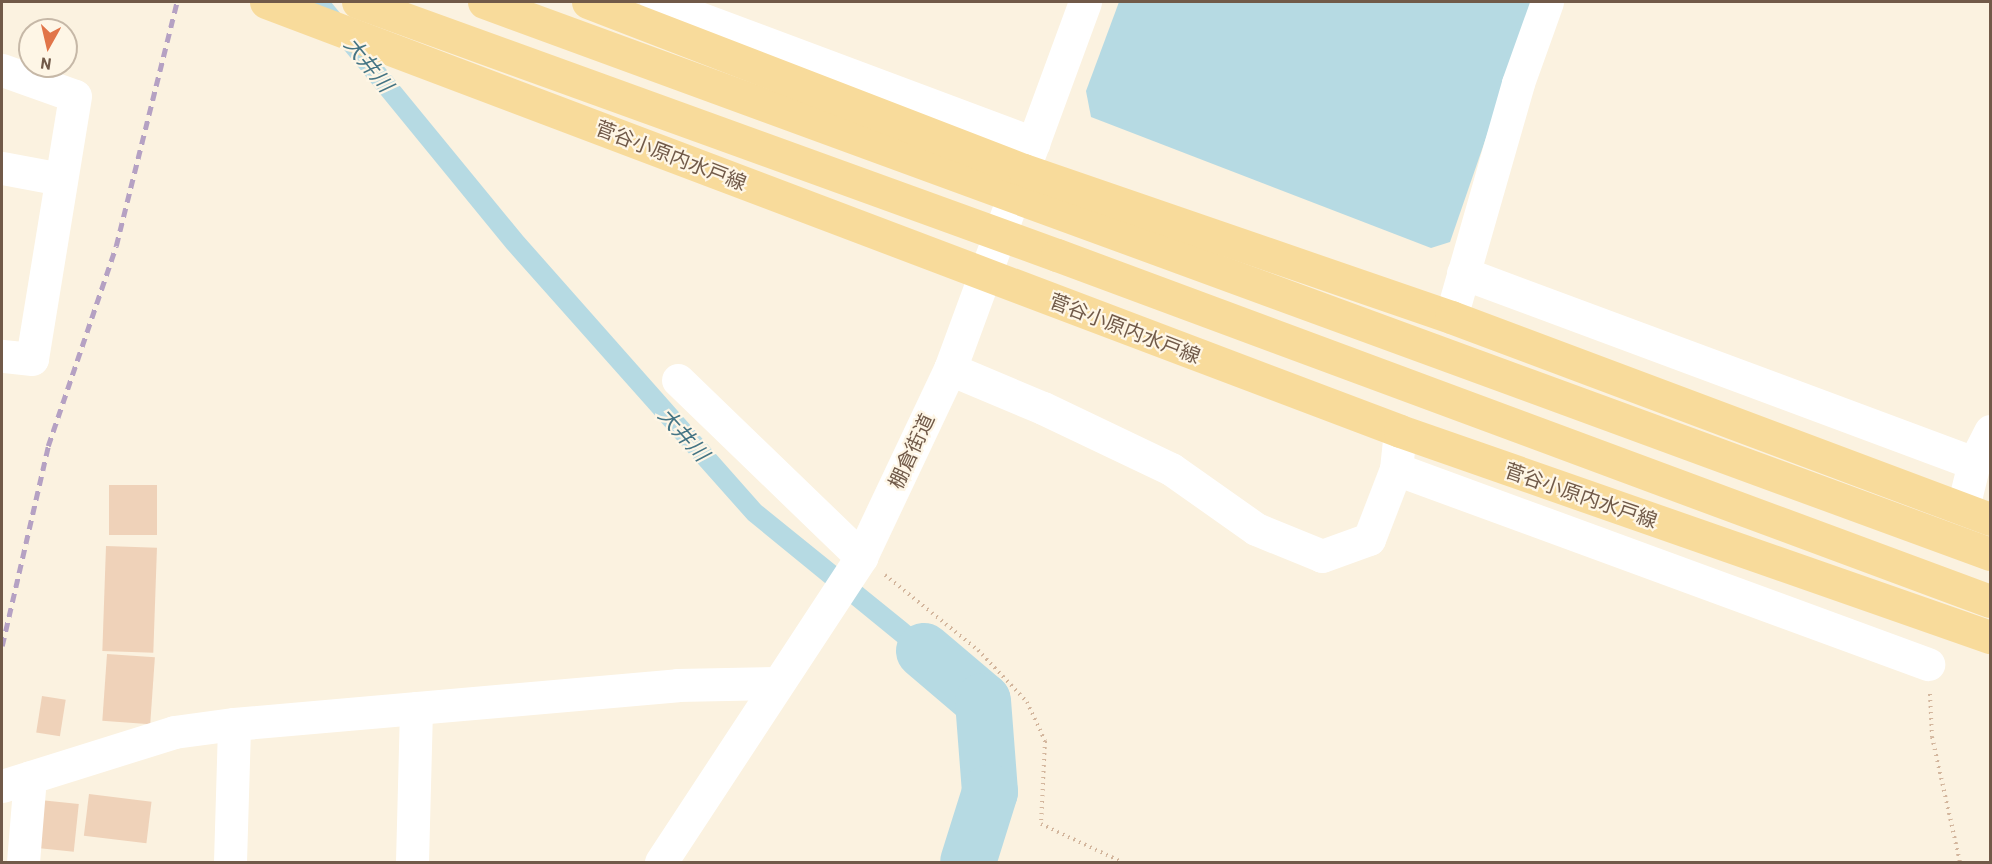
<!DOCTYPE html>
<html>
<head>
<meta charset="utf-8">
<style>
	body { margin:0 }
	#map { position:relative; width:1992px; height:864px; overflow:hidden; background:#fbf2e0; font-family:Barlow,"Noto Sans JP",sans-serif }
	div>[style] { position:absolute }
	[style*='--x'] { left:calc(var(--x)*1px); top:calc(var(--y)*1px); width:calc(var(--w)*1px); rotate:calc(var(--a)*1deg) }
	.water>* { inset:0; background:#b6dae3 }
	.river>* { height:56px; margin:-28px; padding:0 28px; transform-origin:28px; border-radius:28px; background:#b6dae3 }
	.building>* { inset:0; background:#efd2b9; transform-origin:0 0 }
	.path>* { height:4px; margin-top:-2px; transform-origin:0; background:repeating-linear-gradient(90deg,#d3b69d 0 1.5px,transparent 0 6px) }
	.minor>* { height:33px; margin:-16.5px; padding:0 16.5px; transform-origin:16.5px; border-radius:16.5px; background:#fff }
	.major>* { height:33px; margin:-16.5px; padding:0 16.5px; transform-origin:16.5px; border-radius:16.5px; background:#f8db9b }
	.rail>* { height:4.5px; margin-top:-2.25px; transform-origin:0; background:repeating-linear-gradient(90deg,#b5a1c3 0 9px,transparent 0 15px) }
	span { translate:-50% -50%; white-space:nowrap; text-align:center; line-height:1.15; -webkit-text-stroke:4.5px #fef6e6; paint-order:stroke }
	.street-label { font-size:20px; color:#715a49 }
	.water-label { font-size:21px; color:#447484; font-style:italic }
	.frame { position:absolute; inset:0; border:3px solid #715a49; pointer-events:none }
	.north { position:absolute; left:18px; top:18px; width:60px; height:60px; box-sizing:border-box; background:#fef6e6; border:2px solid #c6b8a7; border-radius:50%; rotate:188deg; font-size:16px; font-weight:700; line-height:24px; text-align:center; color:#715a49 }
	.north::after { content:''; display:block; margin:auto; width:21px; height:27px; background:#e17549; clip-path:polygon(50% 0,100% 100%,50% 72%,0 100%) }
</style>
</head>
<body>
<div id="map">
	<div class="water">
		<div style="clip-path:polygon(305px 2px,331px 2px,523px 236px,761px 505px,907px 623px,994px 699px,972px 703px,748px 520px,507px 249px)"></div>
		<div style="clip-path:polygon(1119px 2px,1533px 2px,1450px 242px,1431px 248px,1091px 117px,1086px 91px)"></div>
	</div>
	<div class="river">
		<div style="--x:924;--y:651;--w:77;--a:40.3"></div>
		<div style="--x:983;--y:701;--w:91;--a:85.6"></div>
		<div style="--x:990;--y:792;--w:73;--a:107.4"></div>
	</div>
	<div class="building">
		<div style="left:109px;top:485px;width:48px;height:50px"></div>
		<div style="left:106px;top:546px;width:51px;height:105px;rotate:2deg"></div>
		<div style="left:107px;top:654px;width:48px;height:67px;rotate:4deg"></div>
		<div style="left:42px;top:696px;width:24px;height:37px;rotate:9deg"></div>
		<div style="left:89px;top:794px;width:63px;height:42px;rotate:7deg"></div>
		<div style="left:40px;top:800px;width:39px;height:48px;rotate:6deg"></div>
	</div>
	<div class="path">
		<div style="--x:885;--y:575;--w:119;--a:38.9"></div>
		<div style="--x:978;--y:650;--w:71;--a:46.7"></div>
		<div style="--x:1027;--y:702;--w:43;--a:65.2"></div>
		<div style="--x:1045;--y:741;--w:83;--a:92.8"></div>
		<div style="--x:1041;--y:824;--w:89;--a:25.1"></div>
		<div style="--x:1930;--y:694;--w:43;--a:87.3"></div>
		<div style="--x:1932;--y:737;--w:128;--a:77.4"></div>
	</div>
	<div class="minor">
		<div style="--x:656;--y:2;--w:403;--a:20.5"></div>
		<div style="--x:2;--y:70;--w:77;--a:19.6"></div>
		<div style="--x:75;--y:96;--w:266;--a:99.3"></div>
		<div style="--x:32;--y:359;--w:30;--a:-174"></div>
		<div style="--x:2;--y:168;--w:60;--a:10.6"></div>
		<div style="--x:1463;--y:273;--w:545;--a:20.4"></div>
		<div style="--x:1451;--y:317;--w:243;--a:-74"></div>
		<div style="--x:1518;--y:83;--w:86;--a:-70.3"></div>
		<div style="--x:950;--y:369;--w:101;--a:22.8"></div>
		<div style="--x:1043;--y:408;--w:142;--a:25.5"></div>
		<div style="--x:1171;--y:469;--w:104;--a:35.2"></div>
		<div style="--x:1256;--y:529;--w:71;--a:22.2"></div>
		<div style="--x:1322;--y:556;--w:50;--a:-19.9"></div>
		<div style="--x:1369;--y:539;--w:75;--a:-68.9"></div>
		<div style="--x:1396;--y:469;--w:38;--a:-84"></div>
		<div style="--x:678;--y:380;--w:255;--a:44"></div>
		<div style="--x:1396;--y:469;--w:567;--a:20.13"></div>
		<div style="--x:1963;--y:507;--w:45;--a:-76"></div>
		<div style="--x:1974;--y:463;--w:36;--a:-63"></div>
		<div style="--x:2;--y:786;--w:180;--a:-17.4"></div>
		<div style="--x:174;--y:732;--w:61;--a:-7.6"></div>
		<div style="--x:234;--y:724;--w:445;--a:-5"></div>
		<div style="--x:677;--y:685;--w:100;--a:-1.1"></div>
		<div style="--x:23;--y:862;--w:85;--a:-85.3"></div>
		<div style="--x:230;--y:862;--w:138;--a:-88.3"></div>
		<div style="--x:412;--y:862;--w:154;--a:-88.5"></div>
		<div style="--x:661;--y:862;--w:365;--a:-56.7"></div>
		<div style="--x:861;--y:557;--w:208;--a:-64.7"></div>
		<div style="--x:950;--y:369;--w:391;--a:-69.8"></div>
	</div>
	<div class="major">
		<div style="--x:266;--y:2;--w:1212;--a:20.72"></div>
		<div style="--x:1400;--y:431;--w:625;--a:19.25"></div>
		<div style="--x:358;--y:2;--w:743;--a:19.9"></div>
		<div style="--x:1057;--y:255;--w:995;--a:20.35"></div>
		<div style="--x:484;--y:2;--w:1604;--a:20.13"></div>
		<div style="--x:588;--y:2;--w:467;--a:21.1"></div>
		<div style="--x:1024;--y:170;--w:452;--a:19"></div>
		<div style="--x:1451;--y:317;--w:576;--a:20.54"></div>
	</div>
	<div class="rail">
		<div style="--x:2;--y:646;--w:205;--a:-77"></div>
		<div style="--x:48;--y:446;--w:211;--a:-71.2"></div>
		<div style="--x:116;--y:246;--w:252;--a:-76"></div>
	</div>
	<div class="street-label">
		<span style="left:671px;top:155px;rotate:21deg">菅谷小原内水戸線</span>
		<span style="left:1125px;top:328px;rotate:21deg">菅谷小原内水戸線</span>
		<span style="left:911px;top:451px;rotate:-65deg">棚倉街道</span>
		<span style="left:1581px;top:495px;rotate:19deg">菅谷小原内水戸線</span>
	</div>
	<div class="water-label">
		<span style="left:369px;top:64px;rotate:51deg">大井川</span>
		<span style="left:684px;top:434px;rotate:48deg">大井川</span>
	</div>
	<div class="frame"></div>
	<div class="north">N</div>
</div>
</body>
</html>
